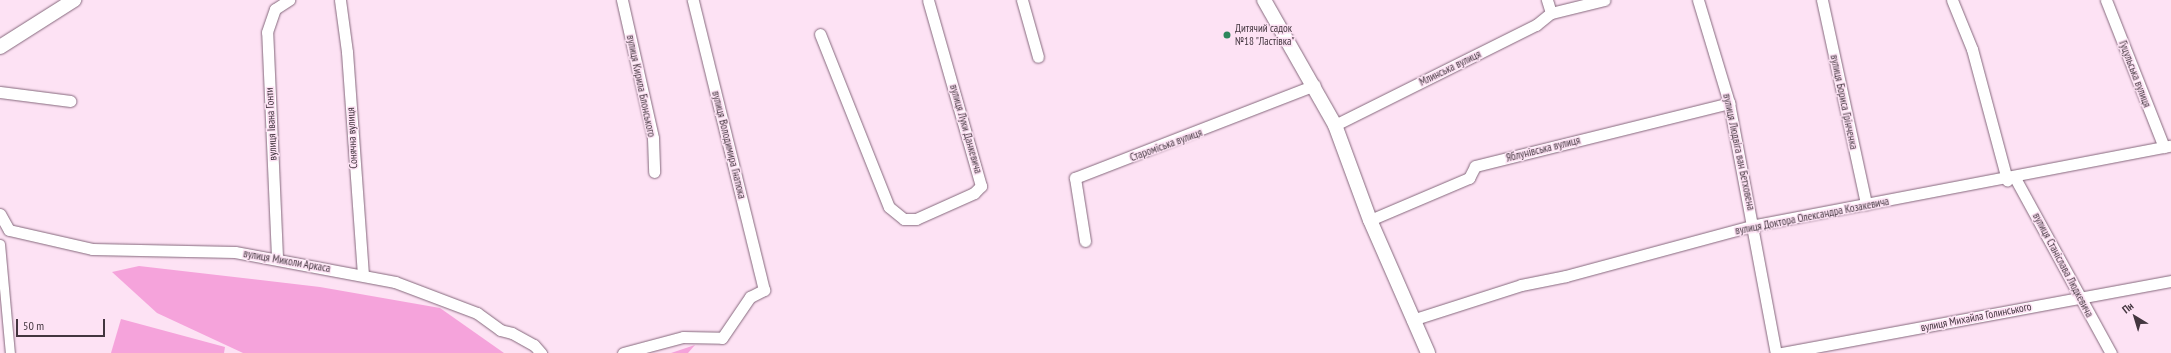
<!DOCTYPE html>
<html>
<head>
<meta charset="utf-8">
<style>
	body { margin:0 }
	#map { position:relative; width:2171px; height:353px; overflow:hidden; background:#fde2f4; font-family:"PT Sans Narrow",sans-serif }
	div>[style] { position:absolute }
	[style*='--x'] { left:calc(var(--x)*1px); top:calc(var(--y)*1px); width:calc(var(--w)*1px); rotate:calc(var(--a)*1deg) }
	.green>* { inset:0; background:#f5a3db }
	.roads { filter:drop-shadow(0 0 1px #85687c) drop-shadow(0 0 1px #85687c) }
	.pedestrian>* { height:9px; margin:-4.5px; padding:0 4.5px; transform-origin:4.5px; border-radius:4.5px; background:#fff }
	.minor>* { height:11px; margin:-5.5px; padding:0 5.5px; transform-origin:5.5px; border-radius:5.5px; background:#fff }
	.tertiary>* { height:14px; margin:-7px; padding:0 7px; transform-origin:7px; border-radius:7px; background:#fff }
	.dots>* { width:11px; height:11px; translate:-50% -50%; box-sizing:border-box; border:2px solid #fde2f4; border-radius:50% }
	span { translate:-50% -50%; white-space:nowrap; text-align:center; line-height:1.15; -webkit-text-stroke:3px #fde2f4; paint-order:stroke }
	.poi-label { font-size:11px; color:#43363f }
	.left { translate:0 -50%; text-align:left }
	.street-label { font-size:11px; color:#43363f }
	.north { position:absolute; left:2115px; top:297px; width:40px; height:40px; -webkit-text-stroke:3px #fde2f4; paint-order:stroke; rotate:322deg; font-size:11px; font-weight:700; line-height:16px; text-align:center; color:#43363f }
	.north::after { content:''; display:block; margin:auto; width:14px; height:18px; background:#43363f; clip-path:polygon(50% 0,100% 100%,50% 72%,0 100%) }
	.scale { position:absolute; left:16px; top:319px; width:89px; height:18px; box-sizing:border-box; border:2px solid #43363f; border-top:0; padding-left:5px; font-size:12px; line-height:14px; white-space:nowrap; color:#43363f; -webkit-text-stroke:3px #fde2f4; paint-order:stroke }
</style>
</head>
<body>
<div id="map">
	<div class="green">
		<div style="clip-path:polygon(139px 266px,320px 287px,440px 308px,504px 353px,243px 353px,157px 313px,112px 272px)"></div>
		<div style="clip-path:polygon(121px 319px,225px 347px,224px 353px,111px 353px)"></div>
		<div style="clip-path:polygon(695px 345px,688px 353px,671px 353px)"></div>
	</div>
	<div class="roads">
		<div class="pedestrian">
			<div style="--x:0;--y:244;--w:109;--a:84.8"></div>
		</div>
		<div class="minor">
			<div style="--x:340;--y:0;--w:52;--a:82.3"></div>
			<div style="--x:347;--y:52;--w:224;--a:85.9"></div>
			<div style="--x:622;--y:0;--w:141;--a:77.3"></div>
			<div style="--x:653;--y:138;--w:34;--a:88"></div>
			<div style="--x:1022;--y:0;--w:59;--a:74.3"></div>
			<div style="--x:1698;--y:0;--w:108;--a:73.2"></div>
			<div style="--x:1729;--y:103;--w:254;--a:79.4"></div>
			<div style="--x:1822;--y:0;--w:209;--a:77.8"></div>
			<div style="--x:1952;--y:0;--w:53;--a:67.8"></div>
			<div style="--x:1972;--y:49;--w:136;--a:75"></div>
			<div style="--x:2106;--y:0;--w:158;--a:68.5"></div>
			<div style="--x:1551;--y:13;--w:55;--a:-13.8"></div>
			<div style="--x:820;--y:34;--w:186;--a:68.3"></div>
			<div style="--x:889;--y:207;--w:19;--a:39"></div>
			<div style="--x:904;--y:219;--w:12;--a:0"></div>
			<div style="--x:916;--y:219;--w:64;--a:-24.1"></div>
			<div style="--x:974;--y:193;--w:10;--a:-45"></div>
			<div style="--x:981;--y:186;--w:193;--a:-105.9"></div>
			<div style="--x:0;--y:92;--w:71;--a:7.3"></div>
			<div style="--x:1335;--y:125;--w:225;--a:-26.5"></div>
			<div style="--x:1536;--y:25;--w:19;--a:-39"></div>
			<div style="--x:1551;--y:13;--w:14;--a:-107"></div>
			<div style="--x:2015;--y:178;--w:200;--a:61.3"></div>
			<div style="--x:0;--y:214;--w:18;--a:61"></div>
			<div style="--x:9;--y:230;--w:85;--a:12.9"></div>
			<div style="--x:92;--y:249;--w:143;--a:1.2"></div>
			<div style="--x:235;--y:252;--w:163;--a:10.6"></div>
			<div style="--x:395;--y:282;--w:88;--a:20.7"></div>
			<div style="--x:477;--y:313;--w:29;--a:36"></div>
			<div style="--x:500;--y:330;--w:12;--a:14"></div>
			<div style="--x:512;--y:333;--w:25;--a:29"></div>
			<div style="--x:534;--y:345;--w:11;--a:49"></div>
			<div style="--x:1370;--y:220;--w:108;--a:-23"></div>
			<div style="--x:1469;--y:178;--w:13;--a:-63"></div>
			<div style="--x:1475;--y:166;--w:262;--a:-13.9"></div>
			<div style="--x:1085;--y:241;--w:64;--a:-99"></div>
			<div style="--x:1075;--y:178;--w:257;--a:-21.2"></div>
			<div style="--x:277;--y:257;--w:225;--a:-92.5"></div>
			<div style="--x:267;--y:32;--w:24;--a:-71"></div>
			<div style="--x:275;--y:9;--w:17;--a:-33"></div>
			<div style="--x:1412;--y:320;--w:114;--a:-17.8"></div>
			<div style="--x:1521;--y:285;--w:46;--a:-11.3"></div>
			<div style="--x:1566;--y:276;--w:196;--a:-15.1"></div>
			<div style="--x:1755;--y:225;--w:423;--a:-10.8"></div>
			<div style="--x:623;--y:353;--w:62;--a:-14.9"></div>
			<div style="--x:683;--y:337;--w:39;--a:1"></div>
			<div style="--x:722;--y:338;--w:50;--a:-55.7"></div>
			<div style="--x:750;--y:297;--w:16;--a:-27"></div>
			<div style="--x:764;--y:290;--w:299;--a:-103.8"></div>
			<div style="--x:1782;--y:353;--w:396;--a:-10.5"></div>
		</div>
		<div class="tertiary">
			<div style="--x:1264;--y:0;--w:144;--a:60.4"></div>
			<div style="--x:1335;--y:125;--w:101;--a:69.8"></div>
			<div style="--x:1370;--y:220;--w:145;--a:66.4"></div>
			<div style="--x:0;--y:47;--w:88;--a:-32.4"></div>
		</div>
	</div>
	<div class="dots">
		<div style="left:1227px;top:35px;background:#2e875d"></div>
	</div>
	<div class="poi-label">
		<span class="left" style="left:1235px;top:35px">Дитячий садок<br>№18 "Ластівка"</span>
	</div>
	<div class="street-label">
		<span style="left:1450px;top:68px;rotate:-26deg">Млинська вулиця</span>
		<span style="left:2135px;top:74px;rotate:69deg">Гуцульська вулиця</span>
		<span style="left:641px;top:86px;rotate:78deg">вулиця Кирила Блонського</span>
		<span style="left:1844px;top:102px;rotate:78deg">вулиця Бориса Грінченка</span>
		<span style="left:271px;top:124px;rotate:-93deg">вулиця Івана Гонти</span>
		<span style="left:966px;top:129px;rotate:74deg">вулиця Луки Данкевича</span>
		<span style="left:352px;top:138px;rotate:-93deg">Сонячна вулиця</span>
		<span style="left:729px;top:145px;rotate:76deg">вулиця Володимира Гнатюка</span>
		<span style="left:1166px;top:145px;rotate:-20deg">Староміська вулиця</span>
		<span style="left:1543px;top:149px;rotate:-14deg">Яблунівська вулиця</span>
		<span style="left:1739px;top:152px;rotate:78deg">вулиця Людвіга ван Бетховена</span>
		<span style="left:1812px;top:216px;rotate:-11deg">вулиця Доктора Олександра Козакевича</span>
		<span style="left:287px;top:261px;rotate:10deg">вулиця Миколи Аркаса</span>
		<span style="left:2063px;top:265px;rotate:62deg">вулиця Станіслава Людкевича</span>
		<span style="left:1976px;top:317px;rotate:-11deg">вулиця Михайла Голинського</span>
	</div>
	<div class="north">Пн</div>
	<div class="scale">50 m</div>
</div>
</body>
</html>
